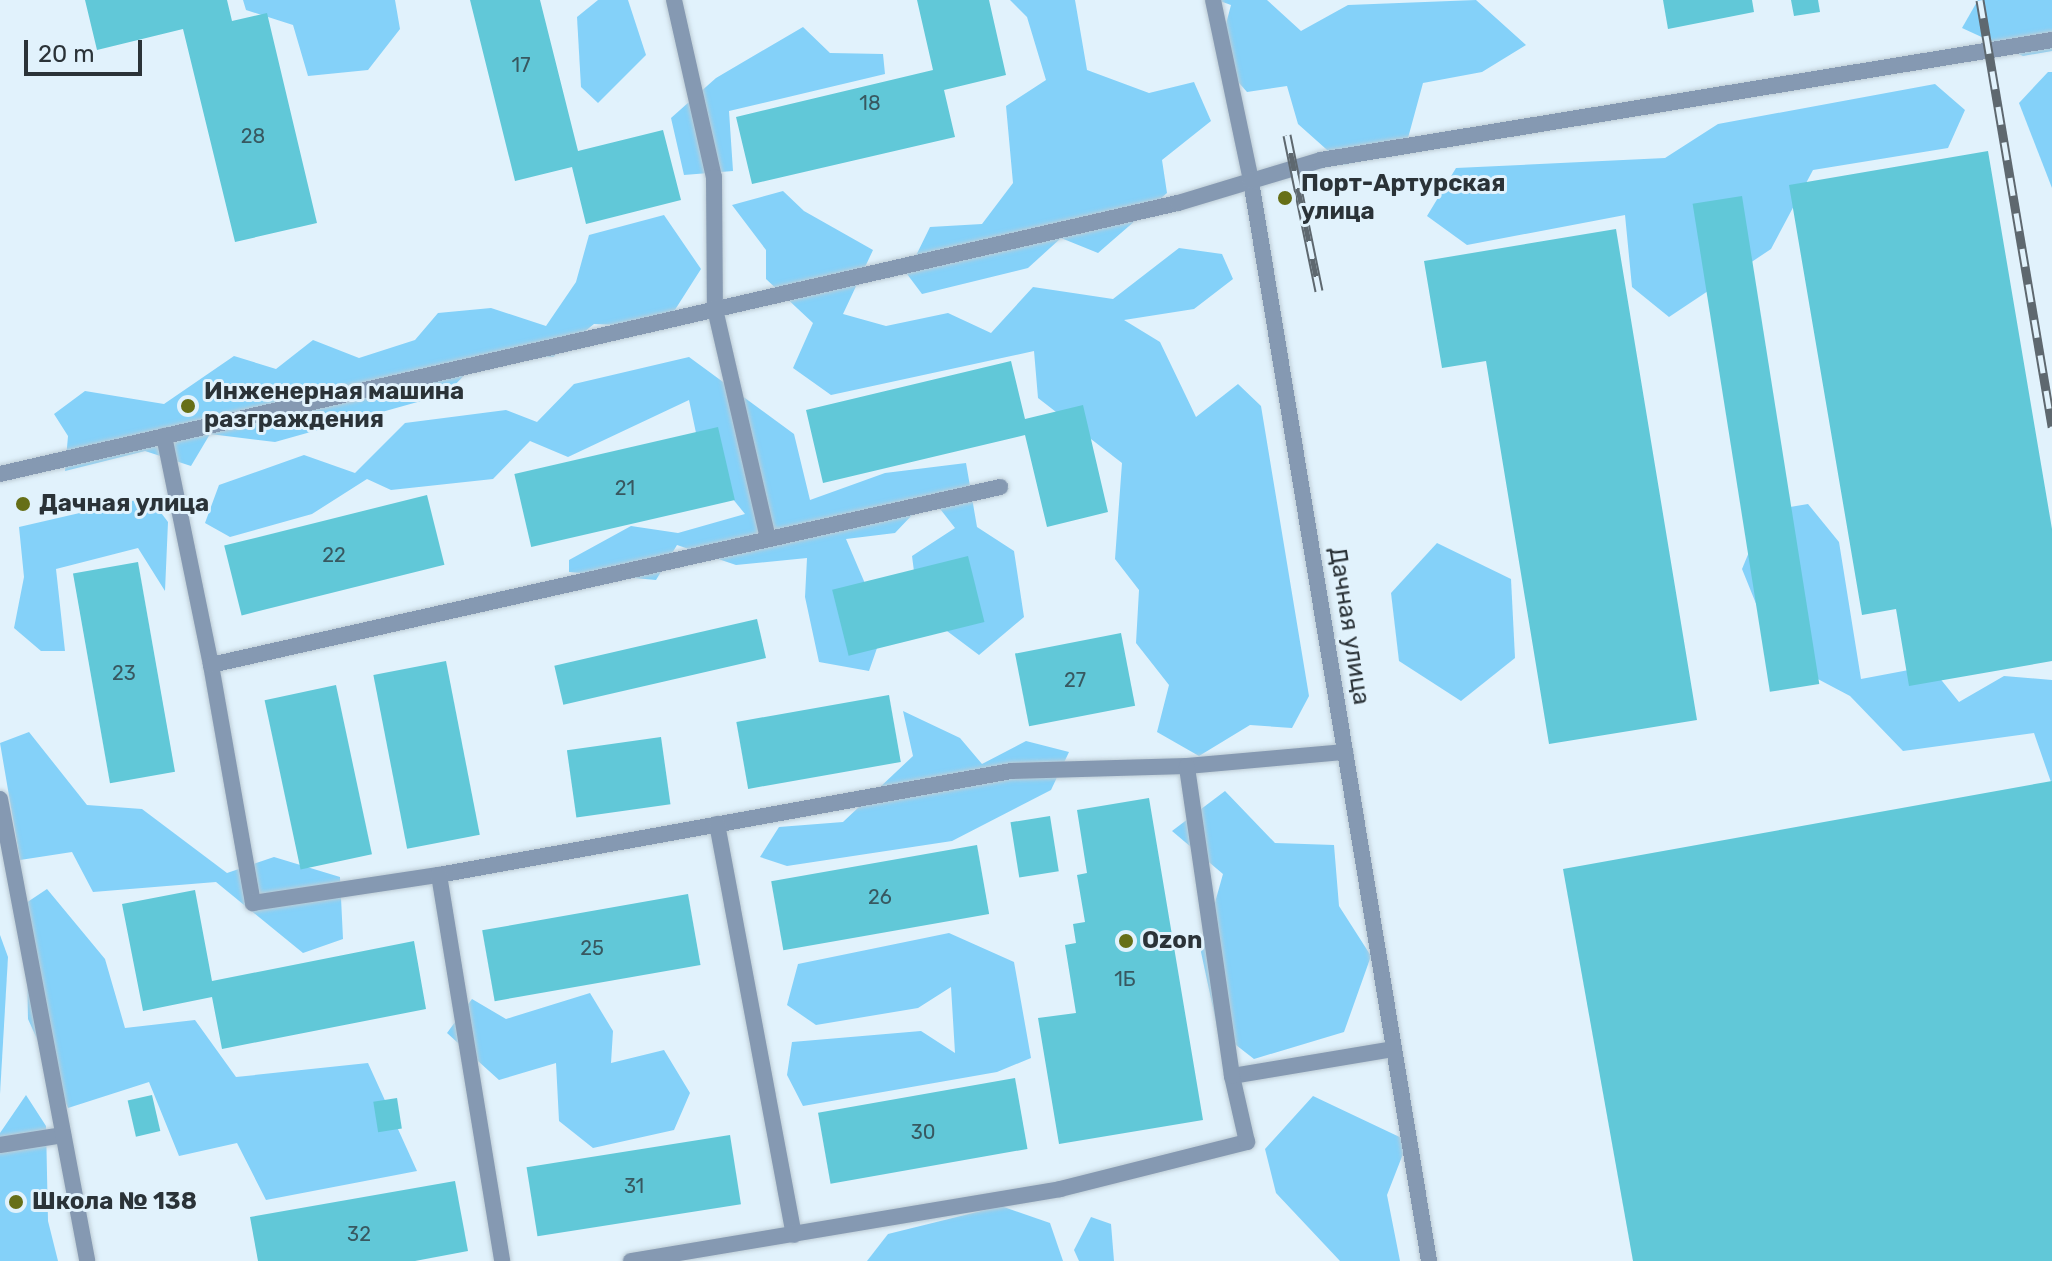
<!DOCTYPE html>
<html>
<head>
<meta charset="utf-8">
<style>
	body { margin:0 }
	#map { position:relative; width:2052px; height:1261px; overflow:hidden; background:#e1f2fc; font-family:Rubik,sans-serif }
	div>[style] { position:absolute }
	[style*='--x'] { left:calc(var(--x)*1px); top:calc(var(--y)*1px); width:calc(var(--w)*1px); rotate:calc(var(--a)*1deg) }
	.green>* { inset:0; background:#84d1f9 }
	.building>* { inset:0; background:#61c8d8; transform-origin:0 0 }
	.roads { filter:drop-shadow(0 0 2px #bdccd5) drop-shadow(0 0 2px #bdccd5) }
	.service>* { height:16px; margin:-8px; padding:0 8px; transform-origin:8px; border-radius:8px; background:#8599b2 }
	.minor>* { height:16px; margin:-8px; padding:0 8px; transform-origin:8px; border-radius:8px; background:#8599b2 }
	.tertiary>* { height:16px; margin:-8px; padding:0 8px; transform-origin:8px; border-radius:8px; background:#8599b2 }
	.rail>* { height:9px; margin-top:-4.5px; transform-origin:0; background:repeating-linear-gradient(90deg,#e1f2fc 0 18px,#5e686f 0 36px); box-sizing:border-box; border-block:2px solid #5e686f }
	.dots>* { width:22px; height:22px; translate:-50% -50%; box-sizing:border-box; border:4px solid #e1f2fc; border-radius:50% }
	span { translate:-50% -50%; white-space:nowrap; text-align:center; line-height:1.15; -webkit-text-stroke:6px #e1f2fc; paint-order:stroke }
	.number-label { font-size:20px; color:#385860 }
	.number-label span { -webkit-text-stroke-width:0 }
	.poi-label { font-size:24px; color:#2b3338; font-weight:700 }
	.left { translate:0 -50%; text-align:left }
	.street-label { font-size:24px; color:#2b3338 }
	.scale { position:absolute; left:24px; top:40px; width:118px; height:36px; box-sizing:border-box; border:4px solid #2b3338; border-top:0; padding-left:10px; font-size:24px; line-height:28px; white-space:nowrap; color:#2b3338; -webkit-text-stroke:6px #e1f2fc; paint-order:stroke }
</style>
</head>
<body>
<div id="map">
	<div class="green">
		<div style="clip-path:polygon(243px 0,395px 0,400px 29px,368px 70px,308px 76px,293px 25px,246px 10px)"></div>
		<div style="clip-path:polygon(598px 0,628px 0,646px 55px,598px 103px,581px 87px,577px 17px)"></div>
		<div style="clip-path:polygon(1010px 0,1075px 0,1087px 70px,1149px 93px,1194px 82px,1211px 121px,1162px 160px,1167px 193px,1098px 253px,1061px 238px,1028px 268px,922px 294px,907px 274px,930px 227px,982px 224px,1013px 183px,1006px 106px,1046px 80px,1027px 17px)"></div>
		<div style="clip-path:polygon(1217px 0,1267px 0,1301px 31px,1348px 5px,1476px 0,1526px 45px,1482px 72px,1423px 83px,1405px 149px,1344px 165px,1298px 124px,1287px 86px,1247px 92px,1217px 58px,1231px 5px)"></div>
		<div style="clip-path:polygon(1978px 0,2052px 0,2052px 51px,2023px 56px,1962px 28px)"></div>
		<div style="clip-path:polygon(803px 27px,830px 53px,883px 54px,885px 74px,729px 111px,733px 171px,684px 175px,671px 118px,716px 78px)"></div>
		<div style="clip-path:polygon(2048px 72px,2052px 72px,2052px 188px,2019px 103px)"></div>
		<div style="clip-path:polygon(1935px 84px,1965px 110px,1948px 148px,1813px 170px,1771px 249px,1669px 317px,1632px 287px,1625px 215px,1467px 245px,1427px 216px,1456px 168px,1665px 158px,1718px 124px)"></div>
		<div style="clip-path:polygon(783px 191px,804px 211px,873px 250px,843px 314px,886px 326px,948px 313px,991px 333px,1033px 287px,1113px 299px,1179px 248px,1222px 254px,1233px 279px,1194px 309px,1124px 320px,1160px 342px,1196px 417px,1238px 384px,1261px 406px,1309px 696px,1292px 728px,1250px 725px,1199px 756px,1157px 732px,1169px 685px,1136px 643px,1139px 590px,1115px 559px,1122px 463px,1038px 398px,1034px 351px,831px 395px,793px 368px,813px 323px,766px 279px,766px 250px,732px 205px)"></div>
		<div style="clip-path:polygon(664px 215px,701px 269px,664px 327px,594px 324px,553px 357px,484px 355px,446px 394px,275px 442px,210px 434px,191px 466px,145px 451px,65px 471px,68px 436px,54px 414px,85px 391px,164px 404px,234px 356px,276px 369px,313px 340px,359px 358px,415px 340px,438px 313px,491px 308px,546px 326px,576px 282px,589px 235px)"></div>
		<div style="clip-path:polygon(689px 357px,794px 434px,810px 500px,885px 473px,966px 463px,977px 527px,1014px 551px,1024px 617px,979px 655px,919px 610px,912px 556px,955px 528px,930px 496px,895px 533px,846px 539px,884px 628px,869px 671px,819px 662px,805px 597px,807px 558px,736px 565px,677px 545px,656px 580px,569px 572px,569px 560px,631px 526px,678px 533px,745px 514px,702px 461px,689px 400px,568px 457px,530px 441px,493px 479px,391px 490px,367px 479px,312px 514px,230px 537px,205px 523px,219px 485px,304px 455px,355px 473px,405px 423px,506px 410px,537px 422px,574px 384px)"></div>
		<div style="clip-path:polygon(149px 497px,168px 522px,165px 591px,138px 548px,56px 569px,65px 651px,41px 651px,14px 628px,24px 577px,19px 527px)"></div>
		<div style="clip-path:polygon(1808px 504px,1839px 542px,1861px 679px,1930px 666px,1959px 702px,2004px 676px,2052px 680px,2052px 785px,2034px 733px,1903px 751px,1850px 696px,1778px 658px,1742px 569px,1766px 511px)"></div>
		<div style="clip-path:polygon(1437px 543px,1511px 579px,1515px 658px,1461px 701px,1399px 661px,1391px 593px)"></div>
		<div style="clip-path:polygon(903px 711px,960px 738px,982px 764px,1026px 741px,1069px 752px,1051px 790px,952px 841px,787px 866px,760px 857px,779px 827px,843px 822px,913px 756px)"></div>
		<div style="clip-path:polygon(29px 732px,87px 805px,142px 809px,227px 873px,274px 857px,340px 877px,343px 939px,303px 953px,216px 882px,93px 892px,72px 852px,20px 860px,0 743px)"></div>
		<div style="clip-path:polygon(1225px 791px,1275px 843px,1334px 845px,1339px 906px,1371px 956px,1344px 1032px,1254px 1059px,1218px 1031px,1201px 952px,1223px 874px,1172px 831px)"></div>
		<div style="clip-path:polygon(47px 889px,105px 959px,125px 1028px,195px 1020px,236px 1077px,368px 1063px,417px 1171px,266px 1200px,237px 1143px,179px 1156px,149px 1082px,68px 1108px,28px 1019px,26px 903px)"></div>
		<div style="clip-path:polygon(949px 933px,1014px 962px,1031px 1058px,997px 1072px,803px 1106px,787px 1075px,792px 1042px,921px 1031px,955px 1053px,951px 987px,918px 1008px,816px 1025px,787px 1005px,798px 964px)"></div>
		<div style="clip-path:polygon(0 935px,8px 957px,0 1094px)"></div>
		<div style="clip-path:polygon(590px 993px,613px 1031px,611px 1063px,664px 1050px,690px 1093px,674px 1130px,593px 1148px,559px 1121px,556px 1063px,499px 1080px,447px 1033px,472px 999px,506px 1019px)"></div>
		<div style="clip-path:polygon(26px 1095px,46px 1126px,48px 1221px,58px 1261px,0 1261px,0 1133px)"></div>
		<div style="clip-path:polygon(1313px 1096px,1408px 1141px,1387px 1195px,1400px 1261px,1340px 1261px,1276px 1193px,1265px 1149px)"></div>
		<div style="clip-path:polygon(1001px 1206px,1050px 1223px,1063px 1261px,867px 1261px,888px 1234px)"></div>
		<div style="clip-path:polygon(1091px 1217px,1111px 1224px,1114px 1261px,1079px 1261px,1074px 1250px)"></div>
	</div>
	<div class="building">
		<div style="clip-path:polygon(85px 0,227px 0,232px 21px,267px 13px,317px 223px,235px 242px,183px 29px,97px 50px)"></div>
		<div style="clip-path:polygon(470px 0,540px 0,578px 151px,663px 130px,681px 200px,586px 224px,572px 167px,515px 181px)"></div>
		<div style="clip-path:polygon(917px 0,989px 0,1006px 75px,944px 90px,955px 137px,752px 184px,736px 117px,933px 70px)"></div>
		<div style="clip-path:polygon(1663px 0,1752px 0,1754px 12px,1668px 29px)"></div>
		<div style="clip-path:polygon(1791px 0,1818px 0,1820px 12px,1794px 16px)"></div>
		<div style="clip-path:polygon(1988px 151px,2052px 529px,2052px 661px,1909px 686px,1896px 609px,1862px 615px,1789px 185px)"></div>
		<div style="left:1742px;top:196px;width:494px;height:50px;rotate:81deg"></div>
		<div style="clip-path:polygon(1616px 229px,1697px 720px,1549px 744px,1486px 361px,1442px 368px,1424px 261px)"></div>
		<div style="clip-path:polygon(1011px 361px,1025px 419px,1083px 405px,1108px 512px,1047px 527px,1025px 435px,823px 483px,806px 410px)"></div>
		<div style="left:718px;top:427px;width:75px;height:209px;rotate:77deg"></div>
		<div style="left:427px;top:495px;width:72px;height:209px;rotate:76deg"></div>
		<div style="left:968px;top:556px;width:68px;height:140px;rotate:76deg"></div>
		<div style="left:138px;top:562px;width:213px;height:66px;rotate:80deg"></div>
		<div style="left:757px;top:619px;width:40px;height:208px;rotate:77deg"></div>
		<div style="left:1121px;top:633px;width:74px;height:108px;rotate:79deg"></div>
		<div style="left:446px;top:661px;width:177px;height:74px;rotate:79deg"></div>
		<div style="left:336px;top:685px;width:173px;height:73px;rotate:78deg"></div>
		<div style="left:889px;top:695px;width:68px;height:155px;rotate:80deg"></div>
		<div style="left:661px;top:737px;width:68px;height:95px;rotate:82deg"></div>
		<div style="clip-path:polygon(2052px 781px,2052px 1261px,1633px 1261px,1563px 869px)"></div>
		<div style="clip-path:polygon(1149px 798px,1203px 1120px,1059px 1144px,1038px 1018px,1076px 1013px,1065px 945px,1076px 943px,1073px 924px,1085px 922px,1077px 875px,1087px 873px,1077px 810px)"></div>
		<div style="left:1050px;top:816px;width:56px;height:40px;rotate:81deg"></div>
		<div style="left:977px;top:845px;width:70px;height:209px;rotate:80deg"></div>
		<div style="clip-path:polygon(195px 890px,212px 981px,414px 941px,426px 1009px,222px 1049px,212px 997px,143px 1011px,122px 904px)"></div>
		<div style="left:688px;top:894px;width:72px;height:209px;rotate:80deg"></div>
		<div style="left:1015px;top:1078px;width:72px;height:200px;rotate:80deg"></div>
		<div style="left:152px;top:1095px;width:37px;height:25px;rotate:77deg"></div>
		<div style="left:397px;top:1098px;width:31px;height:24px;rotate:81deg"></div>
		<div style="left:730px;top:1135px;width:70px;height:206px;rotate:81deg"></div>
		<div style="clip-path:polygon(455px 1181px,468px 1251px,415px 1261px,258px 1261px,250px 1217px)"></div>
	</div>
	<div class="roads">
		<div class="service">
			<div style="--x:674;--y:0;--w:181;--a:77.3"></div>
			<div style="--x:714;--y:177;--w:132;--a:89.6"></div>
			<div style="--x:715;--y:309;--w:236;--a:77"></div>
			<div style="--x:164;--y:436;--w:234;--a:78.4"></div>
			<div style="--x:211;--y:665;--w:242;--a:80"></div>
			<div style="--x:253;--y:903;--w:188;--a:-8.6"></div>
			<div style="--x:439;--y:875;--w:581;--a:-10.3"></div>
			<div style="--x:1011;--y:771;--w:176;--a:-1.6"></div>
			<div style="--x:1187;--y:766;--w:159;--a:-5.1"></div>
			<div style="--x:211;--y:665;--w:809;--a:-12.71"></div>
			<div style="--x:717;--y:824;--w:418;--a:79.4"></div>
			<div style="--x:439;--y:875;--w:391;--a:80.7"></div>
			<div style="--x:1232;--y:1076;--w:164;--a:-9.5"></div>
			<div style="--x:0;--y:1145;--w:64;--a:-9"></div>
			<div style="--x:631;--y:1261;--w:435;--a:-9.5"></div>
			<div style="--x:1060;--y:1189;--w:193;--a:-14.1"></div>
			<div style="--x:1247;--y:1142;--w:68;--a:-102.8"></div>
			<div style="--x:1232;--y:1076;--w:313;--a:-98.3"></div>
		</div>
		<div class="minor">
			<div style="--x:0;--y:474;--w:1209;--a:-12.96"></div>
			<div style="--x:1178;--y:203;--w:76;--a:-16.8"></div>
			<div style="--x:1251;--y:181;--w:1095;--a:80.64"></div>
			<div style="--x:0;--y:799;--w:470;--a:79.3"></div>
		</div>
		<div class="tertiary">
			<div style="--x:1213;--y:0;--w:185;--a:78.1"></div>
			<div style="--x:1251;--y:181;--w:73;--a:-16.7"></div>
			<div style="--x:1321;--y:160;--w:741;--a:-9.32"></div>
		</div>
	</div>
	<div class="rail">
		<div style="--x:1980;--y:0;--w:433;--a:80.4"></div>
		<div style="--x:1287;--y:135;--w:159;--a:78.4"></div>
	</div>
	<div class="dots">
		<div style="left:1285px;top:198px;background:#666f17"></div>
		<div style="left:188px;top:406px;background:#666f17"></div>
		<div style="left:23px;top:504px;background:#666f17"></div>
		<div style="left:1126px;top:941px;background:#666f17"></div>
		<div style="left:16px;top:1202px;background:#666f17"></div>
	</div>
	<div class="number-label">
		<span style="left:521px;top:65px">17</span>
		<span style="left:870px;top:103px">18</span>
		<span style="left:253px;top:136px">28</span>
		<span style="left:625px;top:488px">21</span>
		<span style="left:334px;top:555px">22</span>
		<span style="left:124px;top:673px">23</span>
		<span style="left:1075px;top:680px">27</span>
		<span style="left:880px;top:897px">26</span>
		<span style="left:592px;top:948px">25</span>
		<span style="left:1125px;top:979px">1Б</span>
		<span style="left:923px;top:1132px">30</span>
		<span style="left:634px;top:1186px">31</span>
		<span style="left:359px;top:1234px">32</span>
	</div>
	<div class="poi-label">
		<span class="left" style="left:1301px;top:198px">Порт-Артурская<br>улица</span>
		<span class="left" style="left:204px;top:406px">Инженерная машина<br>разграждения</span>
		<span class="left" style="left:39px;top:504px">Дачная улица</span>
		<span class="left" style="left:1142px;top:941px">Ozon</span>
		<span class="left" style="left:32px;top:1202px">Школа № 138</span>
	</div>
	<div class="street-label">
		<span style="left:1349px;top:626px;rotate:81deg">Дачная улица</span>
	</div>
	<div class="scale">20 m</div>
</div>
</body>
</html>
